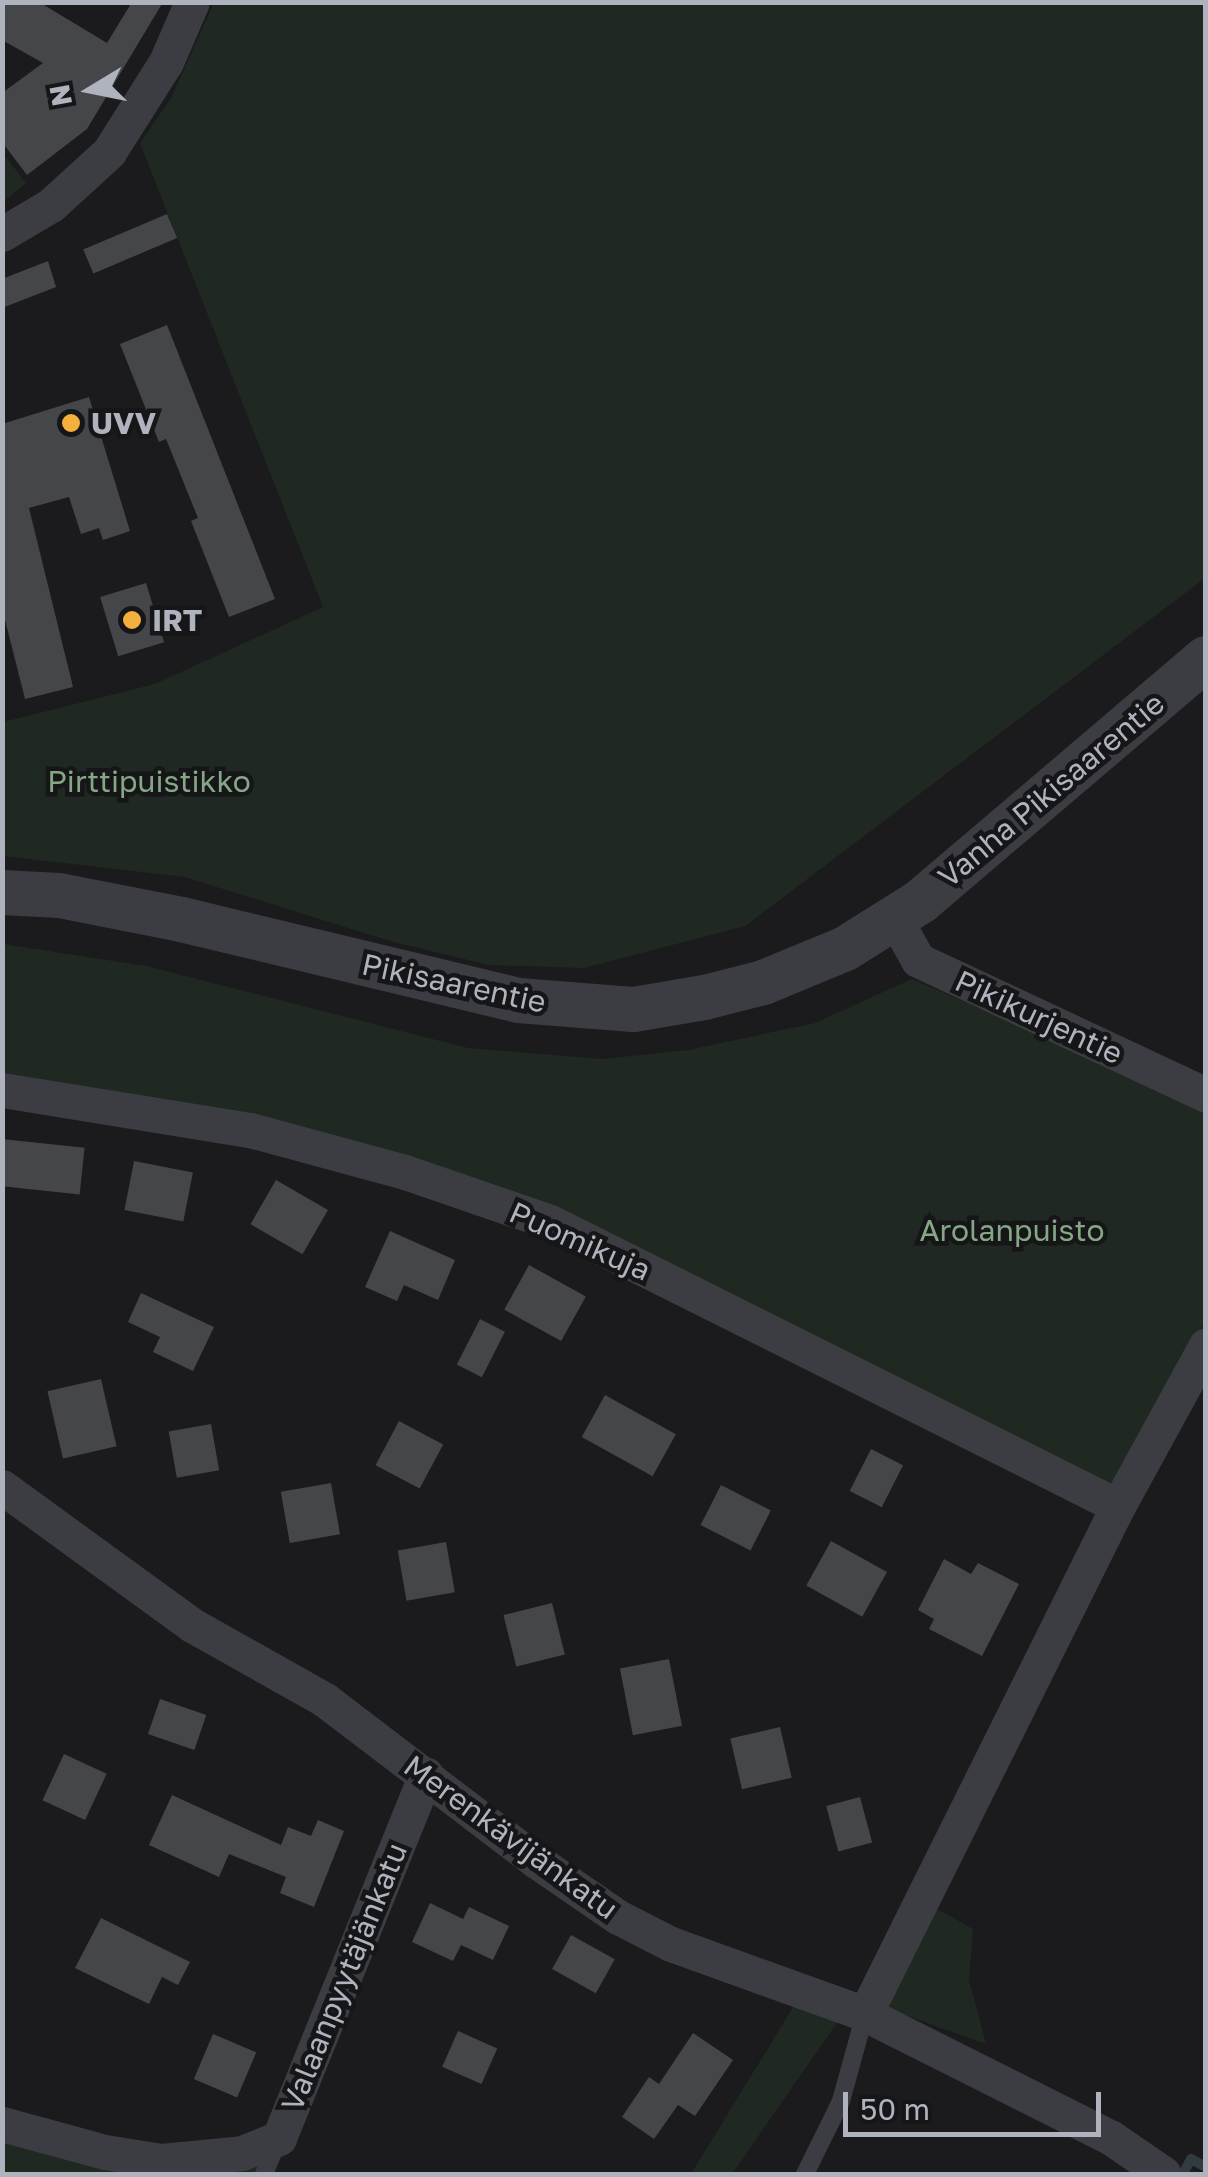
<!DOCTYPE html>
<html>
<head>
<meta charset="utf-8">
<style>
	body { margin:0 }
	#map { position:relative; width:1208px; height:2177px; overflow:hidden; background:#1b1b1d; font-family:"Golos Text",sans-serif }
	div>[style] { position:absolute }
	[style*='--x'] { left:calc(var(--x)*1px); top:calc(var(--y)*1px); width:calc(var(--w)*1px); rotate:calc(var(--a)*1deg) }
	.green>* { inset:0; background:#202921 }
	.stream>* { height:10px; margin:-5px; padding:0 5px; transform-origin:5px; border-radius:5px; background:#303b42 }
	.building>* { inset:0; background:#45464a; transform-origin:0 0 }
	.service>* { height:18px; margin:-9px; padding:0 9px; transform-origin:9px; border-radius:9px; background:#3c3d42 }
	.minor>* { height:35px; margin:-17.5px; padding:0 17.5px; transform-origin:17.5px; border-radius:17.5px; background:#3c3d42 }
	.tertiary>* { height:45px; margin:-22.5px; padding:0 22.5px; transform-origin:22.5px; border-radius:22.5px; background:#3c3d42 }
	.dots>* { width:28px; height:28px; translate:-50% -50%; box-sizing:border-box; border:5px solid #161618; border-radius:50% }
	span { translate:-50% -50%; white-space:nowrap; text-align:center; line-height:1.15; -webkit-text-stroke:9px #161618; paint-order:stroke }
	.poi-label { font-size:30px; color:#aeb3bd; font-weight:700 }
	.left { translate:0 -50%; text-align:left }
	.park-label { font-size:30px; color:#85a786 }
	.street-label { font-size:30px; color:#aeb3bd }
	.frame { position:absolute; inset:0; border:5px solid #aeb3bd; pointer-events:none }
	.north { position:absolute; left:40px; top:40px; width:100px; height:100px; -webkit-text-stroke:8px #161618; paint-order:stroke; rotate:260deg; font-size:28px; font-weight:700; line-height:40px; text-align:center; color:#aeb3bd }
	.north::after { content:''; display:block; margin:auto; width:35px; height:45px; background:#aeb3bd; clip-path:polygon(50% 0,100% 100%,50% 72%,0 100%) }
	.scale { position:absolute; left:843px; top:2092px; width:258px; height:45px; box-sizing:border-box; border:5px solid #aeb3bd; border-top:0; padding-left:12px; font-size:30px; line-height:35px; white-space:nowrap; color:#aeb3bd; -webkit-text-stroke:8px #161618; paint-order:stroke }
</style>
</head>
<body>
<div id="map">
	<div class="green">
		<div style="clip-path:polygon(214px 3px,1205px 3px,1205px 578px,745px 926px,584px 968px,489px 965px,390px 941px,185px 877px,3px 856px,3px 722px,155px 684px,323px 607px,140px 143px,171px 98px)"></div>
		<div style="clip-path:polygon(2px 152px,26px 183px,3px 202px,2px 202px)"></div>
		<div style="clip-path:polygon(3px 944px,146px 966px,468px 1048px,602px 1059px,689px 1050px,815px 1023px,912px 979px,1205px 1107px,1205px 1321px,1119px 1480px,1107px 1486px,549px 1210px,3px 1086px)"></div>
		<div style="clip-path:polygon(921px 1900px,973px 1929px,969px 1980px,986px 2044px,889px 2009px,908px 1927px)"></div>
		<div style="clip-path:polygon(803px 1991px,848px 2007px,732px 2174px,691px 2174px)"></div>
		<div style="clip-path:polygon(2px 2124px,105px 2152px,262px 2146px,264px 2174px,3px 2174px)"></div>
	</div>
	<div class="stream">
		<div style="--x:1183;--y:2174;--w:17;--a:-62"></div>
		<div style="--x:1191;--y:2159;--w:17;--a:28"></div>
	</div>
	<div class="building">
		<div style="clip-path:polygon(2px 2px,39px 2px,107px 43px,132px 2px,163px 2px,87px 129px,27px 175px,2px 142px,2px 93px,43px 63px,2px 40px)"></div>
		<div style="left:167px;top:214px;width:26px;height:91px;rotate:67deg"></div>
		<div style="clip-path:polygon(48px 261px,56px 287px,2px 308px,2px 279px)"></div>
		<div style="clip-path:polygon(167px 325px,275px 599px,229px 617px,191px 521px,198px 518px,166px 439px,159px 442px,120px 344px)"></div>
		<div style="clip-path:polygon(89px 397px,130px 531px,103px 540px,99px 528px,81px 534px,69px 497px,29px 508px,73px 687px,25px 699px,2px 608px,2px 424px)"></div>
		<div style="left:146px;top:583px;width:62px;height:48px;rotate:73deg"></div>
		<div style="left:2px;top:1139px;width:83px;height:47px;rotate:6deg"></div>
		<div style="left:134px;top:1161px;width:60px;height:50px;rotate:11deg"></div>
		<div style="left:276px;top:1180px;width:60px;height:51px;rotate:30deg"></div>
		<div style="clip-path:polygon(390px 1231px,455px 1260px,438px 1300px,404px 1285px,397px 1301px,365px 1287px)"></div>
		<div style="left:529px;top:1265px;width:65px;height:51px;rotate:29deg"></div>
		<div style="clip-path:polygon(141px 1293px,214px 1327px,193px 1371px,153px 1352px,160px 1337px,128px 1322px)"></div>
		<div style="left:480px;top:1319px;width:28px;height:51px;rotate:27deg"></div>
		<div style="left:101px;top:1379px;width:69px;height:55px;rotate:77deg"></div>
		<div style="left:605px;top:1395px;width:81px;height:48px;rotate:29deg"></div>
		<div style="left:399px;top:1421px;width:50px;height:50px;rotate:28deg"></div>
		<div style="left:211px;top:1424px;width:47px;height:43px;rotate:80deg"></div>
		<div style="left:871px;top:1449px;width:36px;height:47px;rotate:27deg"></div>
		<div style="left:331px;top:1483px;width:52px;height:51px;rotate:80deg"></div>
		<div style="left:721px;top:1485px;width:56px;height:45px;rotate:27deg"></div>
		<div style="left:831px;top:1541px;width:64px;height:51px;rotate:29deg"></div>
		<div style="left:446px;top:1542px;width:51px;height:49px;rotate:80deg"></div>
		<div style="clip-path:polygon(944px 1559px,971px 1574px,978px 1563px,1019px 1584px,982px 1656px,929px 1629px,934px 1619px,918px 1610px)"></div>
		<div style="left:552px;top:1603px;width:53px;height:50px;rotate:76deg"></div>
		<div style="left:669px;top:1659px;width:68px;height:50px;rotate:79deg"></div>
		<div style="left:160px;top:1699px;width:49px;height:37px;rotate:19deg"></div>
		<div style="left:780px;top:1727px;width:52px;height:51px;rotate:77deg"></div>
		<div style="left:64px;top:1754px;width:47px;height:51px;rotate:25deg"></div>
		<div style="clip-path:polygon(172px 1795px,281px 1845px,288px 1827px,311px 1836px,318px 1820px,344px 1831px,314px 1907px,280px 1893px,286px 1877px,229px 1854px,219px 1877px,149px 1845px)"></div>
		<div style="left:860px;top:1797px;width:47px;height:35px;rotate:75deg"></div>
		<div style="clip-path:polygon(430px 1903px,463px 1919px,469px 1907px,509px 1926px,493px 1960px,461px 1945px,453px 1961px,412px 1942px)"></div>
		<div style="clip-path:polygon(101px 1918px,190px 1962px,178px 1985px,162px 1977px,149px 2004px,75px 1968px)"></div>
		<div style="left:571px;top:1935px;width:50px;height:39px;rotate:29deg"></div>
		<div style="left:458px;top:2031px;width:43px;height:39px;rotate:24deg"></div>
		<div style="clip-path:polygon(693px 2033px,733px 2060px,695px 2116px,678px 2105px,654px 2139px,622px 2117px,649px 2077px,659px 2084px)"></div>
		<div style="left:213px;top:2034px;width:47px;height:49px;rotate:23deg"></div>
	</div>
	<div class="service">
		<div style="--x:264;--y:2174;--w:38;--a:-67"></div>
		<div style="--x:805;--y:2174;--w:81;--a:-63.7"></div>
		<div style="--x:841;--y:2101;--w:90;--a:-74.6"></div>
	</div>
	<div class="minor">
		<div style="--x:2;--y:234;--w:57;--a:-30.6"></div>
		<div style="--x:51;--y:205;--w:79;--a:-42.4"></div>
		<div style="--x:109;--y:152;--w:107;--a:-57.7"></div>
		<div style="--x:166;--y:62;--w:65;--a:-66.6"></div>
		<div style="--x:894;--y:917;--w:49;--a:60.8"></div>
		<div style="--x:918;--y:960;--w:318;--a:25.1"></div>
		<div style="--x:2;--y:1090;--w:251;--a:9.2"></div>
		<div style="--x:250;--y:1130;--w:161;--a:15.2"></div>
		<div style="--x:405;--y:1172;--w:153;--a:19"></div>
		<div style="--x:550;--y:1222;--w:635;--a:26.57"></div>
		<div style="--x:2;--y:1487;--w:235;--a:36"></div>
		<div style="--x:192;--y:1625;--w:153;--a:29.4"></div>
		<div style="--x:325;--y:1700;--w:264;--a:37.3"></div>
		<div style="--x:535;--y:1860;--w:101;--a:34.5"></div>
		<div style="--x:618;--y:1917;--w:59;--a:27"></div>
		<div style="--x:671;--y:1944;--w:206;--a:19.8"></div>
		<div style="--x:865;--y:2014;--w:274;--a:26.7"></div>
		<div style="--x:1110;--y:2137;--w:65;--a:34.4"></div>
		<div style="--x:865;--y:2014;--w:568;--a:-63.53"></div>
		<div style="--x:1118;--y:1506;--w:183;--a:-61.3"></div>
		<div style="--x:2;--y:2124;--w:107;--a:15.2"></div>
		<div style="--x:105;--y:2152;--w:57;--a:9.1"></div>
		<div style="--x:161;--y:2161;--w:81;--a:-5.6"></div>
		<div style="--x:242;--y:2153;--w:40;--a:-22"></div>
		<div style="--x:279;--y:2138;--w:392;--a:-68"></div>
	</div>
	<div class="tertiary">
		<div style="--x:2;--y:892;--w:57;--a:3"></div>
		<div style="--x:59;--y:895;--w:124;--a:11.1"></div>
		<div style="--x:181;--y:919;--w:347;--a:13.5"></div>
		<div style="--x:518;--y:1000;--w:115;--a:4.5"></div>
		<div style="--x:633;--y:1009;--w:72;--a:-9.6"></div>
		<div style="--x:704;--y:997;--w:61;--a:-14.3"></div>
		<div style="--x:763;--y:982;--w:89;--a:-22.5"></div>
		<div style="--x:845;--y:948;--w:89;--a:-32.1"></div>
		<div style="--x:920;--y:901;--w:375;--a:-40.4"></div>
	</div>
	<div class="dots">
		<div style="left:71px;top:423px;background:#f3b03d"></div>
		<div style="left:132px;top:620px;background:#f3b03d"></div>
	</div>
	<div class="poi-label">
		<span class="left" style="left:91px;top:423px">UVV</span>
		<span class="left" style="left:152px;top:620px">IRT</span>
	</div>
	<div class="park-label">
		<span style="left:149px;top:781px">Pirttipuistikko</span>
		<span style="left:1012px;top:1230px">Arolanpuisto</span>
	</div>
	<div class="street-label">
		<span style="left:1051px;top:790px;rotate:-40deg">Vanha Pikisaarentie</span>
		<span style="left:454px;top:983px;rotate:12deg">Pikisaarentie</span>
		<span style="left:1039px;top:1017px;rotate:25deg">Pikikurjentie</span>
		<span style="left:580px;top:1241px;rotate:24deg">Puomikuja</span>
		<span style="left:511px;top:1837px;rotate:36deg">Merenkävijänkatu</span>
		<span style="left:344px;top:1977px;rotate:-68deg">Valaanpyytäjänkatu</span>
	</div>
	<div class="frame"></div>
	<div class="north">N</div>
	<div class="scale">50 m</div>
</div>
</body>
</html>
